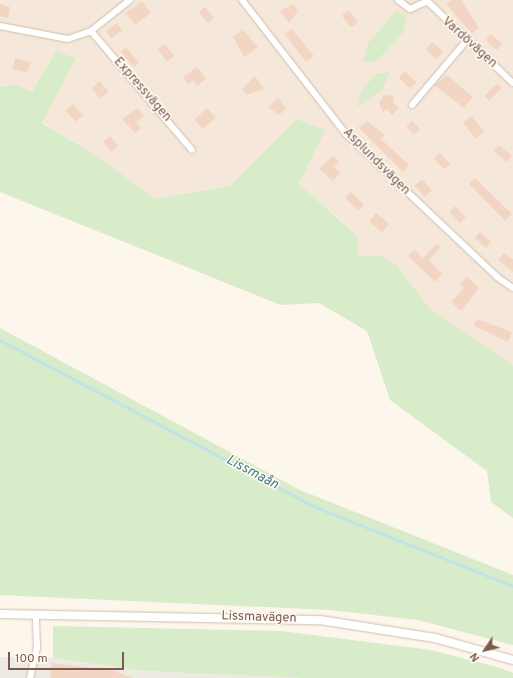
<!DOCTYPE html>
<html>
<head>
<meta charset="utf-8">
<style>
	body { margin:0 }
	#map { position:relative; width:513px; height:678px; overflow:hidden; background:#fdf6ec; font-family:Overpass,sans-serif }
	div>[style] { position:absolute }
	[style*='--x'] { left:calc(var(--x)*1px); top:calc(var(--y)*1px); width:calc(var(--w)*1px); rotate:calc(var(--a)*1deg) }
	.residential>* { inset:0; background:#f5e8da }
	.industrial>* { inset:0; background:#efe9e4 }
	.green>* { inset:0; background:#d8ecc9 }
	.stream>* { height:2.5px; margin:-1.25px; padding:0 1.25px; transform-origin:1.25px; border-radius:1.25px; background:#bfe3e8 }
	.building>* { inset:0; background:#f3d5c3; transform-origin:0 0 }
	.roads { filter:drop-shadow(0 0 1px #d1beb0) drop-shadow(0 0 1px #d1beb0) }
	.minor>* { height:6px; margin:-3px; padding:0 3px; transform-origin:3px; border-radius:3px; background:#fff }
	.tertiary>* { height:8px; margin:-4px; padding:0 4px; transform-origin:4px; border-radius:4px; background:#fff }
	span { translate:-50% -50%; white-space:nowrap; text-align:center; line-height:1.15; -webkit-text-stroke:3px #fffaf3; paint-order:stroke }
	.street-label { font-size:13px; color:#7a5c4d }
	.water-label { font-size:14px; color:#437c86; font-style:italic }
	.north { position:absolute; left:465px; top:630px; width:40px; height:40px; -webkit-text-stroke:3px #fffaf3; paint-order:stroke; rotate:235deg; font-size:11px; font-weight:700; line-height:16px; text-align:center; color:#7a5c4d }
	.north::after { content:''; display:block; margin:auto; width:14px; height:18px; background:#7a5c4d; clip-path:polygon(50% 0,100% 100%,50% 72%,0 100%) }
	.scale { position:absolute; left:8px; top:652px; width:116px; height:18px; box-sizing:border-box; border:2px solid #7a5c4d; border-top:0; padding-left:5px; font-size:12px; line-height:14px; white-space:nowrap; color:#7a5c4d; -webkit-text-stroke:3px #fffaf3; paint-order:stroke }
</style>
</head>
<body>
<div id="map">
	<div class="residential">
		<div style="clip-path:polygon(0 0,513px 0,513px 365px,431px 310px,396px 264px,381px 256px,358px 255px,358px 235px,299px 184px,324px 130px,297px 119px,230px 186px,156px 199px,88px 150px,42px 122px,76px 58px,56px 51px,32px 92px,14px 84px,0 87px)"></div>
	</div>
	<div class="industrial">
		<div style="clip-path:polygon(0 657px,53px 658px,144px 671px,302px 678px,0 678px)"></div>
	</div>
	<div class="green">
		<div style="clip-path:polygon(396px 11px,407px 15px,403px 32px,376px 62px,363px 62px,368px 43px)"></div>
		<div style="clip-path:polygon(56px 51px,76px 58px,42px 123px,88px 150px,156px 199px,230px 186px,297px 119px,325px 130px,299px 184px,358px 236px,358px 255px,381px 256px,396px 264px,431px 310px,513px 365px,513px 518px,491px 502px,487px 471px,390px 400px,367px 331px,319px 303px,281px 305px,0 192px,0 87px,14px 84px,32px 92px)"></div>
		<div style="clip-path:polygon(390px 72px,382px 90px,357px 107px,361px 91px,376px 74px)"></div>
		<div style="clip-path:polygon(0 328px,300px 490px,513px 575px,513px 645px,418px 620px,329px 610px,0 595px)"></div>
		<div style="clip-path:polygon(53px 626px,281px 631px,431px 650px,501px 668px,513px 673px,513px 678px,302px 678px,144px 671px,53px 658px)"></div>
	</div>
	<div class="stream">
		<div style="--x:0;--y:340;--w:354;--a:27.9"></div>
		<div style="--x:313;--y:506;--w:215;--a:21.8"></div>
	</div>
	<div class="building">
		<div style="clip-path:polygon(451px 0,461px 0,479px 28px,472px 34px,446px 4px)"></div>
		<div style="left:142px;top:1px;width:15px;height:20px;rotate:53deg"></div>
		<div style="clip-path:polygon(0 4px,10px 7px,8px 18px,0 16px)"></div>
		<div style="clip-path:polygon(293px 4px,298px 11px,289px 23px,280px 11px)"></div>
		<div style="left:205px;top:7px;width:14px;height:8px;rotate:51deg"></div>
		<div style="left:349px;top:10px;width:15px;height:9px;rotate:53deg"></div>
		<div style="left:117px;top:23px;width:9px;height:14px;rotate:54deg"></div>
		<div style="clip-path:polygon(292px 29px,314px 56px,306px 62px,285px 34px)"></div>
		<div style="clip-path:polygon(243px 30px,258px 47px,244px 57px,233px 37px)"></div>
		<div style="left:491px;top:34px;width:15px;height:8px;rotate:42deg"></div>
		<div style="left:432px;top:42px;width:15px;height:10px;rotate:42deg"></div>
		<div style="left:165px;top:44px;width:15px;height:9px;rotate:53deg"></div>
		<div style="clip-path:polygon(126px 47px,139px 63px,134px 67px,120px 52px)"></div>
		<div style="left:15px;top:58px;width:16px;height:11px;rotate:15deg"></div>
		<div style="clip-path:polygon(197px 67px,206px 79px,197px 86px,193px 80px,188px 84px,183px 77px)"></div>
		<div style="left:405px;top:71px;width:16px;height:9px;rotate:45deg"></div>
		<div style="clip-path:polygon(447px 75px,473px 97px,464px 108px,434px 85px)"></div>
		<div style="clip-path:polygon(255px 76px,264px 89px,246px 95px,242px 89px)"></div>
		<div style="left:100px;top:81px;width:14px;height:11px;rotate:51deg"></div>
		<div style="left:497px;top:83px;width:7px;height:18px;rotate:45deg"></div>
		<div style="clip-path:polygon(384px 95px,394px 96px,393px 102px,399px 108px,392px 115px,387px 109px,383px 112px,379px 103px)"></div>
		<div style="clip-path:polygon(278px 98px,286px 109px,279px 115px,268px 107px)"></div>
		<div style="left:73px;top:104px;width:15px;height:10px;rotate:48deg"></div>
		<div style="clip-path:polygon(138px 108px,144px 116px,136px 122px,141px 128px,135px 133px,122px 119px)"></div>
		<div style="left:207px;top:108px;width:13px;height:17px;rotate:48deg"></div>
		<div style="left:472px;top:116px;width:20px;height:11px;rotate:53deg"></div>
		<div style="clip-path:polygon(367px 121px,385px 135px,381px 139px,409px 165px,403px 172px,359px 128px)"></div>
		<div style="left:412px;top:121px;width:11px;height:8px;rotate:45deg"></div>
		<div style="left:110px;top:136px;width:13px;height:9px;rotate:51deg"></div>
		<div style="left:499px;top:145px;width:17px;height:8px;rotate:40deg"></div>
		<div style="left:440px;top:153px;width:15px;height:8px;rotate:48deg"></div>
		<div style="clip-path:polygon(333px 156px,339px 162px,334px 167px,340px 173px,333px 181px,319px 169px)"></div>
		<div style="clip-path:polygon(475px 178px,512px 214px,505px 221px,469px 184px)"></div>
		<div style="left:422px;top:179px;width:15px;height:10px;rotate:48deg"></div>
		<div style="left:351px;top:192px;width:18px;height:8px;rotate:45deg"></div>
		<div style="left:455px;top:206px;width:16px;height:8px;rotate:47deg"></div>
		<div style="left:376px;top:213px;width:17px;height:11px;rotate:40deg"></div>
		<div style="left:480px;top:232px;width:15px;height:8px;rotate:42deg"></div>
		<div style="clip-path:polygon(437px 243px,441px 247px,429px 260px,442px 274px,435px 282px,408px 256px,414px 249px,423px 258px)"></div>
		<div style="clip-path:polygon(504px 253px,513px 259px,513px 272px,498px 260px)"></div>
		<div style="clip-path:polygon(467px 277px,479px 288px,461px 311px,451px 302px,464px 288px,460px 285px)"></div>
		<div style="clip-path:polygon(477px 319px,512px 332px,508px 342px,473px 325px)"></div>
		<div style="clip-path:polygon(52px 663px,111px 670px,133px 678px,50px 678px)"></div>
	</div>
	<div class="roads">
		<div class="minor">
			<div style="--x:242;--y:0;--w:170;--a:52.2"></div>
			<div style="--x:346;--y:134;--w:208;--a:43.4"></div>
			<div style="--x:497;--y:277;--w:19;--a:35"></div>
			<div style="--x:398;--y:0;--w:15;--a:37"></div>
			<div style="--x:410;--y:9;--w:17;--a:-24"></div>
			<div style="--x:426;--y:0;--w:120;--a:43.7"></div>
			<div style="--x:0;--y:26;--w:69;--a:10.8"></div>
			<div style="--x:68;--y:39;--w:24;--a:-19"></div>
			<div style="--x:91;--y:31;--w:50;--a:-38.5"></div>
			<div style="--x:91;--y:31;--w:156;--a:49.7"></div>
			<div style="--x:412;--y:105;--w:84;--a:-49.8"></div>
			<div style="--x:30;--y:678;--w:31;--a:-77"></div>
			<div style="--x:37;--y:648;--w:34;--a:-92"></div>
		</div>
		<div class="tertiary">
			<div style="--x:0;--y:614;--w:320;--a:1.1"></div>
			<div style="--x:320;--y:620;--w:116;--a:8.9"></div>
			<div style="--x:435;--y:638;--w:81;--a:15.8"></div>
		</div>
	</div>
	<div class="street-label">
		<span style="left:469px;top:43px;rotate:42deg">Vardövägen</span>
		<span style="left:142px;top:90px;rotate:49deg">Expressvägen</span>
		<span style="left:376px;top:162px;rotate:45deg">Asplundsvägen</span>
		<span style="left:259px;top:618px;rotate:2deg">Lissmavägen</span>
	</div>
	<div class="water-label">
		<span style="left:252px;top:473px;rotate:28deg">Lissmaån</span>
	</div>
	<div class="north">N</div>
	<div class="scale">100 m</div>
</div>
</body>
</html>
